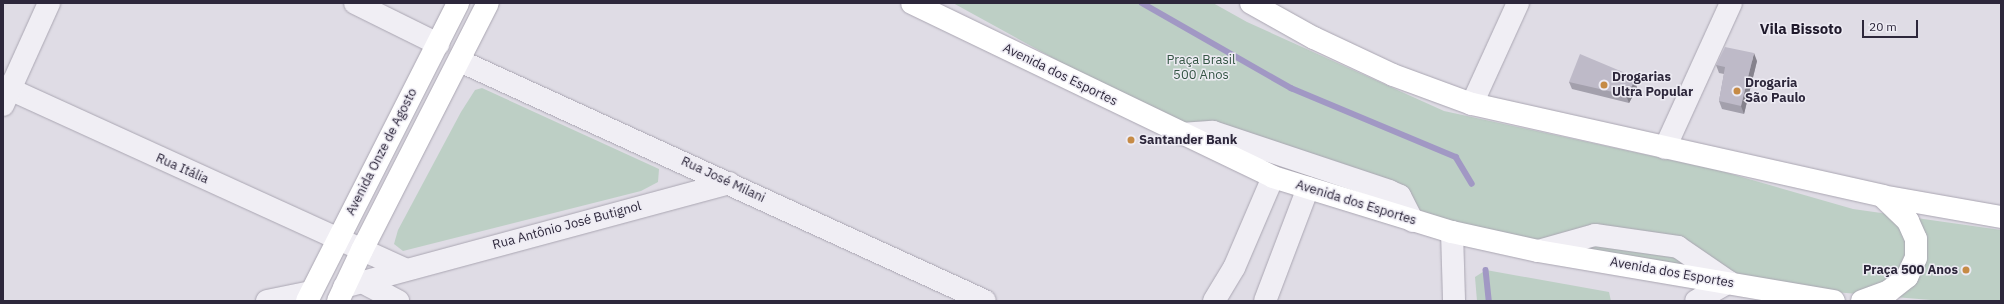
<!DOCTYPE html>
<html>
<head>
<meta charset="utf-8">
<style>
	body { margin:0 }
	#map { position:relative; width:2004px; height:304px; overflow:hidden; background:#dfdce5; font-family:"IBM Plex Sans",sans-serif }
	div>[style] { position:absolute }
	[style*='--x'] { left:calc(var(--x)*1px); top:calc(var(--y)*1px); width:calc(var(--w)*1px); rotate:calc(var(--a)*1deg) }
	.green>* { inset:0; background:#bdcfc5 }
	.stream>* { height:5.5px; margin:-2.75px; padding:0 2.75px; transform-origin:2.75px; border-radius:2.75px; background:#a198c4 }
	.roads { filter:drop-shadow(0 0 1px #aaa6b2) drop-shadow(0 0 1px #aaa6b2) }
	.minor>* { height:22px; margin:-11px; padding:0 11px; transform-origin:11px; border-radius:11px; background:#f0eef4 }
	.major>* { height:22px; margin:-11px; padding:0 11px; transform-origin:11px; border-radius:11px; background:#fff }
	.wall>* { inset:0; background:#a3a0ac }
	.shaded-wall>* { inset:0; background:#85828c }
	.building>* { inset:0; background:#bebac8 }
	.dots>* { width:11px; height:11px; translate:-50% -50%; box-sizing:border-box; border:2px solid #edebf3; border-radius:50% }
	span { translate:-50% -50%; white-space:nowrap; text-align:center; line-height:1.15; -webkit-text-stroke:3px #edebf3; paint-order:stroke }
	.park-label { font-size:13px; color:#355645 }
	.street-label { font-size:13px; color:#2d273b }
	.poi-label { font-size:13px; color:#2d273b; font-weight:700 }
	.left { translate:0 -50%; text-align:left }
	.right { translate:-100% -50%; text-align:right }
	.quarter-label { font-size:15px; color:#1f192b; font-weight:700 }
	.frame { position:absolute; inset:0; border:4px solid #2d273b; pointer-events:none }
	.scale { position:absolute; left:1862px; top:20px; width:56px; height:18px; box-sizing:border-box; border:2px solid #2d273b; border-top:0; padding-left:5px; font-size:12px; line-height:14px; white-space:nowrap; color:#2d273b; -webkit-text-stroke:3px #edebf3; paint-order:stroke }
</style>
</head>
<body>
<div id="map">
	<div class="green">
		<div style="clip-path:polygon(953px 3px,1213px 3px,1247px 22px,1444px 111px,1721px 171px,1853px 209px,2001px 230px,2001px 301px,1943px 301px,1834px 292px,1638px 265px,1454px 222px,1178px 127px)"></div>
		<div style="clip-path:polygon(482px 88px,659px 169px,658px 182px,641px 191px,403px 251px,394px 244px,398px 230px,461px 112px,475px 90px)"></div>
		<div style="clip-path:polygon(1486px 270px,1609px 292px,1611px 301px,1477px 301px,1475px 277px)"></div>
	</div>
	<div class="stream">
		<div style="--x:1142;--y:3;--w:172;--a:29.7"></div>
		<div style="--x:1291;--y:88;--w:179;--a:22.7"></div>
		<div style="--x:1456;--y:157;--w:31;--a:59"></div>
		<div style="--x:1486;--y:270;--w:31;--a:84"></div>
	</div>
	<div class="roads">
		<div class="minor">
			<div style="--x:355;--y:3;--w:93;--a:26.3"></div>
			<div style="--x:460;--y:61;--w:577;--a:24.57"></div>
			<div style="--x:3;--y:86;--w:441;--a:24.5"></div>
			<div style="--x:1472;--y:104;--w:111;--a:-65.5"></div>
			<div style="--x:3;--y:105;--w:112;--a:-65.7"></div>
			<div style="--x:1181;--y:134;--w:32;--a:-4"></div>
			<div style="--x:1213;--y:132;--w:186;--a:18.5"></div>
			<div style="--x:1389;--y:191;--w:12;--a:24"></div>
			<div style="--x:1400;--y:196;--w:28;--a:63"></div>
			<div style="--x:1665;--y:148;--w:159;--a:-65.5"></div>
			<div style="--x:1452;--y:232;--w:69;--a:88.3"></div>
			<div style="--x:1538;--y:251;--w:59;--a:-15.7"></div>
			<div style="--x:1595;--y:235;--w:84;--a:8.2"></div>
			<div style="--x:1678;--y:247;--w:62;--a:34.5"></div>
			<div style="--x:1729;--y:282;--w:38;--a:150"></div>
			<div style="--x:362;--y:282;--w:41;--a:27.8"></div>
			<div style="--x:344;--y:287;--w:399;--a:-15.1"></div>
			<div style="--x:267;--y:301;--w:45;--a:-11.6"></div>
			<div style="--x:1214;--y:301;--w:39;--a:-59"></div>
			<div style="--x:1234;--y:268;--w:99;--a:-66.8"></div>
			<div style="--x:1265;--y:301;--w:121;--a:-69.2"></div>
		</div>
		<div class="major">
			<div style="--x:912;--y:3;--w:401;--a:25.7"></div>
			<div style="--x:1273;--y:177;--w:187;--a:17.1"></div>
			<div style="--x:1452;--y:232;--w:88;--a:12.5"></div>
			<div style="--x:1538;--y:251;--w:300;--a:9.6"></div>
			<div style="--x:1251;--y:3;--w:72;--a:29.1"></div>
			<div style="--x:1314;--y:38;--w:87;--a:25.1"></div>
			<div style="--x:1393;--y:75;--w:84;--a:20.2"></div>
			<div style="--x:1472;--y:104;--w:420;--a:12.6"></div>
			<div style="--x:1882;--y:196;--w:121;--a:10"></div>
			<div style="--x:307;--y:301;--w:334;--a:-63.1"></div>
			<div style="--x:338;--y:301;--w:56;--a:-64.8"></div>
			<div style="--x:362;--y:250;--w:277;--a:-63"></div>
			<div style="--x:1862;--y:301;--w:29;--a:-20"></div>
			<div style="--x:1889;--y:291;--w:23;--a:-38"></div>
			<div style="--x:1907;--y:277;--w:21;--a:-65"></div>
			<div style="--x:1916;--y:258;--w:19;--a:-90"></div>
			<div style="--x:1916;--y:239;--w:20;--a:-114"></div>
			<div style="--x:1908;--y:221;--w:36;--a:-136"></div>
		</div>
	</div>
	<div class="wall">
		<div style="clip-path:polygon(1757px 61px,1744px 114px,1722px 109px,1719px 101px,1724px 74px,1719px 73px,1716px 65px)"></div>
		<div style="clip-path:polygon(1635px 81px,1637px 88px,1629px 103px,1572px 89px,1569px 82px)"></div>
	</div>
	<div class="shaded-wall">
		<div style="clip-path:polygon(1754px 53px,1757px 61px,1744px 114px,1741px 106px)"></div>
		<div style="clip-path:polygon(1635px 81px,1637px 88px,1629px 103px,1626px 95px)"></div>
	</div>
	<div class="building">
		<div style="clip-path:polygon(1725px 47px,1754px 53px,1741px 106px,1719px 101px,1725px 67px,1716px 65px)"></div>
		<div style="clip-path:polygon(1580px 54px,1630px 75px,1635px 81px,1626px 95px,1569px 82px)"></div>
	</div>
	<div class="dots">
		<div style="left:1604px;top:85px;background:#c68b45"></div>
		<div style="left:1737px;top:91px;background:#c68b45"></div>
		<div style="left:1131px;top:140px;background:#c68b45"></div>
		<div style="left:1966px;top:270px;background:#c68b45"></div>
	</div>
	<div class="park-label">
		<span style="left:1201px;top:68px">Praça Brasil<br>500 Anos</span>
	</div>
	<div class="street-label">
		<span style="left:1060px;top:75px;rotate:26deg">Avenida dos Esportes</span>
		<span style="left:382px;top:152px;rotate:-63deg">Avenida Onze de Agosto</span>
		<span style="left:182px;top:169px;rotate:24deg">Rua Itália</span>
		<span style="left:723px;top:180px;rotate:25deg">Rua José Milani</span>
		<span style="left:1356px;top:203px;rotate:17deg">Avenida dos Esportes</span>
		<span style="left:567px;top:226px;rotate:-15deg">Rua Antônio José Butignol</span>
		<span style="left:1672px;top:273px;rotate:10deg">Avenida dos Esportes</span>
	</div>
	<div class="poi-label">
		<span class="left" style="left:1612px;top:85px">Drogarias<br>Ultra Popular</span>
		<span class="left" style="left:1745px;top:91px">Drogaria<br>São Paulo</span>
		<span class="left" style="left:1139px;top:140px">Santander Bank</span>
		<span class="right" style="left:1958px;top:270px">Praça 500 Anos</span>
	</div>
	<div class="quarter-label">
		<span style="left:1801px;top:29px">Vila Bissoto</span>
	</div>
	<div class="frame"></div>
	<div class="scale">20 m</div>
</div>
</body>
</html>
